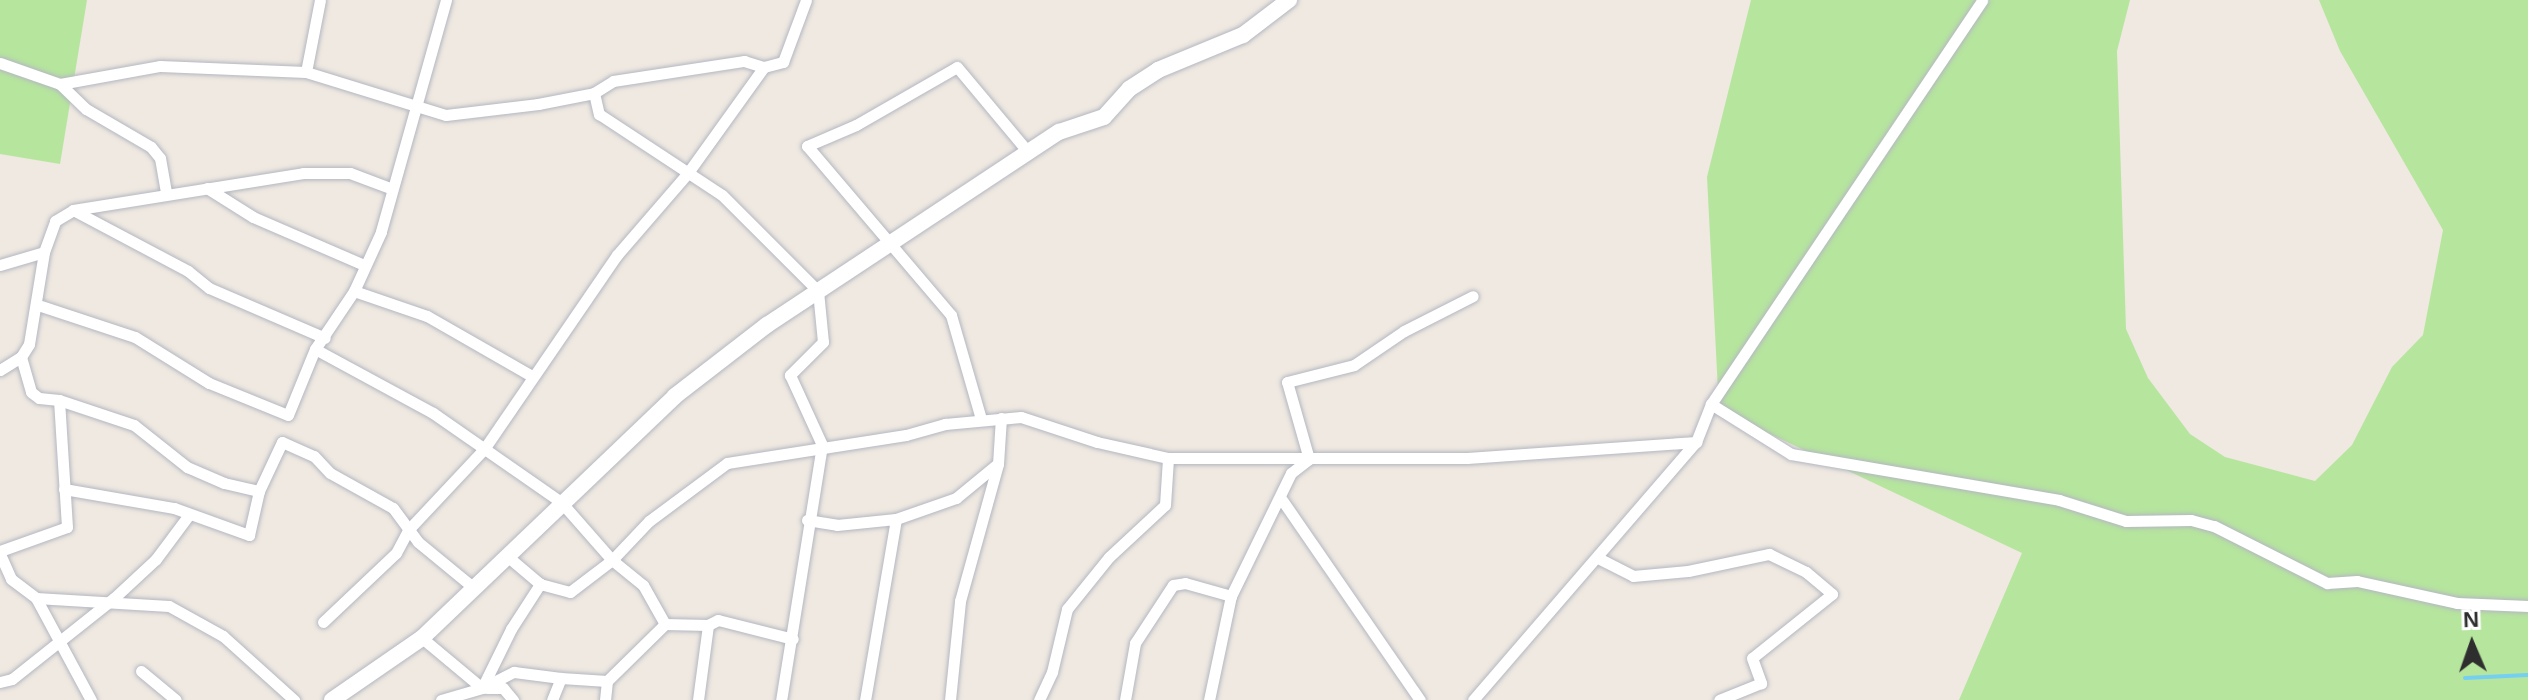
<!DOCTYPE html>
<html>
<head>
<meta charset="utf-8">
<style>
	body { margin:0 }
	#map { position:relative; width:2528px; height:700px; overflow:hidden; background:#efe9e1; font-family:Helvetica,sans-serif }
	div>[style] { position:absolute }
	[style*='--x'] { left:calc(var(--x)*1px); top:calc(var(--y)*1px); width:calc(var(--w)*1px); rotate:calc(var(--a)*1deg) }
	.green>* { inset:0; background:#b6e59e }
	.stream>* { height:4px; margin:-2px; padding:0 2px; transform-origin:2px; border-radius:2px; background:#75cff0 }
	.roads { filter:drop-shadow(0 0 2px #b4b7c1) drop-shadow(0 0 2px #b4b7c1) }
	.street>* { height:11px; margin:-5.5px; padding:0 5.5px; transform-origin:5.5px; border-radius:5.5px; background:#fff }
	.secondary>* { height:16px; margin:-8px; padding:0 8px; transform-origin:8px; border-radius:8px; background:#fff }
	span { translate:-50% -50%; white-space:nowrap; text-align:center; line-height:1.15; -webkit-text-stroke:6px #fff; paint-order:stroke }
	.north { position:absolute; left:2432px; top:604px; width:80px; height:80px; -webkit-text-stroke:6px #fff; paint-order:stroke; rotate:358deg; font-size:22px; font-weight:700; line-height:32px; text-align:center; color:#2e2e2e }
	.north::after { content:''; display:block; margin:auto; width:28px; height:36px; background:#2e2e2e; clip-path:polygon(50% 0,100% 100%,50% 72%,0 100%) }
</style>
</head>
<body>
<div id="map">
	<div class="green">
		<div style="clip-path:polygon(0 0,87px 0,60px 164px,0 154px)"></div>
		<div style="clip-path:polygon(1751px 0,2130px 0,2117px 51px,2126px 329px,2148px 378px,2190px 434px,2225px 457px,2315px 481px,2352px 445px,2392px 367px,2423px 335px,2443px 230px,2340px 51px,2319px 0,2528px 0,2528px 700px,1959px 700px,2022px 553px,1719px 410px,1707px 177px)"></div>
	</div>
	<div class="stream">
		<div style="--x:2465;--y:678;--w:63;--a:-2.7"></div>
	</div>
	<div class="roads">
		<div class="street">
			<div style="--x:446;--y:0;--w:241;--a:105.7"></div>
			<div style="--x:381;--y:232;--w:65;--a:114.6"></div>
			<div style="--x:354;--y:291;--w:70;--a:123.9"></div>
			<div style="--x:315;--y:349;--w:134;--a:28.5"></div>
			<div style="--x:433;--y:413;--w:156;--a:34.8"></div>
			<div style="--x:561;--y:502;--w:77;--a:48.7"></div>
			<div style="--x:612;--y:560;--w:40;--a:39"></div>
			<div style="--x:643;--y:585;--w:45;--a:60.6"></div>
			<div style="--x:0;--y:63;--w:64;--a:19.3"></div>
			<div style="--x:60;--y:84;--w:102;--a:-10.2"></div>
			<div style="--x:160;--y:66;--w:146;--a:2.4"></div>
			<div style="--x:306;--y:72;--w:73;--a:-79"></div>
			<div style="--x:306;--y:72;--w:146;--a:17.1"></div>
			<div style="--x:446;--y:115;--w:93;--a:-6.8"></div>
			<div style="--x:538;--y:104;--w:57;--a:-11.1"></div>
			<div style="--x:594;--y:93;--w:22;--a:-32"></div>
			<div style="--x:613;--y:81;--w:133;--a:-8.7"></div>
			<div style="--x:744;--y:61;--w:21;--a:17"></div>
			<div style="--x:60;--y:84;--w:36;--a:44"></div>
			<div style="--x:86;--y:109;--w:75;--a:30.3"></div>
			<div style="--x:151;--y:147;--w:14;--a:51"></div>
			<div style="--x:160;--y:158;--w:34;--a:80"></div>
			<div style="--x:594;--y:93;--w:22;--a:77"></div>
			<div style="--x:599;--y:114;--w:147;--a:33.4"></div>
			<div style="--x:722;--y:195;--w:136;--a:45"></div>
			<div style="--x:818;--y:291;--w:51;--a:84.4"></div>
			<div style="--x:823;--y:342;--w:47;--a:135"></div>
			<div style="--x:790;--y:375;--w:77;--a:65.4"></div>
			<div style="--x:822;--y:445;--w:258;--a:99.1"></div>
			<div style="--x:207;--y:188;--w:54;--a:32.2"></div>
			<div style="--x:253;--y:217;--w:121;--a:23.4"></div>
			<div style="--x:73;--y:210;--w:130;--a:27.9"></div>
			<div style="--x:188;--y:271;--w:27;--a:39"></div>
			<div style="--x:209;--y:288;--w:126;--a:23.3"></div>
			<div style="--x:0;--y:265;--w:46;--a:-16.5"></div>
			<div style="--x:354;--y:291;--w:77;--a:18.9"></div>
			<div style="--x:427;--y:316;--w:119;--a:29.8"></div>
			<div style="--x:38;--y:305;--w:102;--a:18.3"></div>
			<div style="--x:135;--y:337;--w:87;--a:31.9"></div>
			<div style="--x:209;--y:383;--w:85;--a:22.1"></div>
			<div style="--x:288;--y:415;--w:71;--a:-67.8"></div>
			<div style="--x:21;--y:357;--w:36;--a:74"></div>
			<div style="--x:31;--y:392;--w:10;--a:37"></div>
			<div style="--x:39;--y:398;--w:20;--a:6"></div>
			<div style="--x:59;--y:400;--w:79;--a:18.4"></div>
			<div style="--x:134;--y:425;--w:68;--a:38.4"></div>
			<div style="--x:187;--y:467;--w:40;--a:23.4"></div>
			<div style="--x:224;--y:483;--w:36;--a:13"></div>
			<div style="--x:259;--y:491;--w:54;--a:-64.9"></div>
			<div style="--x:282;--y:442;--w:35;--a:24"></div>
			<div style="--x:314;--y:456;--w:23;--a:47"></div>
			<div style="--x:330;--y:473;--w:72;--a:29.1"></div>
			<div style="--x:393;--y:508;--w:42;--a:53.7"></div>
			<div style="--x:418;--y:542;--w:72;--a:39.4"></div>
			<div style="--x:0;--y:370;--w:25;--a:-32"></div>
			<div style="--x:21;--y:357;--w:15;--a:-58"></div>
			<div style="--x:29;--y:344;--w:93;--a:-80.7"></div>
			<div style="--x:44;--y:252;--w:33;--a:-70"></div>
			<div style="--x:55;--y:221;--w:21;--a:-31"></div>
			<div style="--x:73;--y:210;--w:233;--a:-9.1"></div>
			<div style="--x:303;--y:173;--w:47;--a:0"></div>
			<div style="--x:350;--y:173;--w:43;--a:20.6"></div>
			<div style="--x:1711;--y:404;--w:94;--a:32"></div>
			<div style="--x:1791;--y:454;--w:272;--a:9.7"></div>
			<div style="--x:2059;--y:500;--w:70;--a:17.4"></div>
			<div style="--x:2126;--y:521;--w:65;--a:-0.9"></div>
			<div style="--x:2191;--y:520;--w:24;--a:15"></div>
			<div style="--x:2214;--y:526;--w:127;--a:26.8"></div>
			<div style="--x:2327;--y:583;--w:30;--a:-4"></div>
			<div style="--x:2357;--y:581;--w:102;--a:12.4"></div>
			<div style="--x:2457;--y:603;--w:71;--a:2.4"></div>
			<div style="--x:981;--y:419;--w:108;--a:-106.1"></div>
			<div style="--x:951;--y:315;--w:222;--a:-130.4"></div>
			<div style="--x:807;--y:146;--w:53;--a:-23.2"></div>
			<div style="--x:856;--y:125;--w:116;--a:-29.9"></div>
			<div style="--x:957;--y:67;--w:112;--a:50.1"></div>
			<div style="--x:64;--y:489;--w:112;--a:9.8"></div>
			<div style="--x:174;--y:508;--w:80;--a:19.8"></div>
			<div style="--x:249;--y:535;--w:45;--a:-77.2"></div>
			<div style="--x:1282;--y:500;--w:243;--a:55.4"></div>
			<div style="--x:896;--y:519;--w:64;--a:-19.3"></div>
			<div style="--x:956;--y:498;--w:52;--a:-39.5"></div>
			<div style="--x:807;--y:520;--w:30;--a:9"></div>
			<div style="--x:837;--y:525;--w:59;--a:-5.8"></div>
			<div style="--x:896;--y:519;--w:184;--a:99.7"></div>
			<div style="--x:0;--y:551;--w:71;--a:-19.7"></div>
			<div style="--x:67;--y:527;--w:127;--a:-93.6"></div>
			<div style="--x:0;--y:554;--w:27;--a:66"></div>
			<div style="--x:11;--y:579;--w:31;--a:37"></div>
			<div style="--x:36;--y:598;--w:116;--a:61.7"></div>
			<div style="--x:507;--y:556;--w:43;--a:40.3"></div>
			<div style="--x:540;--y:584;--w:31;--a:15"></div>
			<div style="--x:570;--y:592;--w:53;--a:-37.3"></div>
			<div style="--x:612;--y:560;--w:54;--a:-46.5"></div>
			<div style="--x:649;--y:521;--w:97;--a:-36.6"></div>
			<div style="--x:727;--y:463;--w:181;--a:-8.9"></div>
			<div style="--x:906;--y:435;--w:41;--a:-15.8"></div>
			<div style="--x:945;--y:424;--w:76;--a:-5.3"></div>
			<div style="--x:1021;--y:417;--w:80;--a:18.2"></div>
			<div style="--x:1097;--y:442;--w:73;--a:12.7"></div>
			<div style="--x:1598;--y:558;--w:39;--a:27"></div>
			<div style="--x:1633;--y:576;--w:55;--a:-5.2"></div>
			<div style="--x:1688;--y:571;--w:83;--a:-11.9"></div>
			<div style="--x:1769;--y:554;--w:41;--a:25.9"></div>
			<div style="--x:1806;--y:572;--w:34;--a:40"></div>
			<div style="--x:1832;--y:594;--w:102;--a:141.3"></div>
			<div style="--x:1752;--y:658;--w:27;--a:70"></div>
			<div style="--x:1761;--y:683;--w:45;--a:158"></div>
			<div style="--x:36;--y:598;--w:133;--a:3.4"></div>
			<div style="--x:169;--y:606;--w:62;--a:29.1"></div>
			<div style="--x:223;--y:636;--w:96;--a:42"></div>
			<div style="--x:323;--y:622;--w:100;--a:-43.4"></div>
			<div style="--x:396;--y:553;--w:27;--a:-62"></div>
			<div style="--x:409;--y:529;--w:110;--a:-46.8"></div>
			<div style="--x:484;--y:449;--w:235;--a:-55.6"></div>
			<div style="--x:617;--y:255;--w:107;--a:-49.2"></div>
			<div style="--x:687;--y:174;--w:132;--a:-54.3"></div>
			<div style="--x:764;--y:67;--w:20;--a:-15"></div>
			<div style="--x:783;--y:62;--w:66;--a:-69.6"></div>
			<div style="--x:422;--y:638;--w:78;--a:39.8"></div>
			<div style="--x:482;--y:688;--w:36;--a:-27"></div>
			<div style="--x:514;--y:672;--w:47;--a:7.3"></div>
			<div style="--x:141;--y:671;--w:45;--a:39.6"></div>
			<div style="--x:0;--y:682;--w:12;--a:-14"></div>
			<div style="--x:12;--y:679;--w:130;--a:-38.5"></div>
			<div style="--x:114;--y:598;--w:57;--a:-42.9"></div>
			<div style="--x:156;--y:559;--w:54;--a:-53.3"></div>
			<div style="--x:487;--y:688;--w:16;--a:0"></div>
			<div style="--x:503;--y:688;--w:16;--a:50"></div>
			<div style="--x:441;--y:700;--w:43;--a:-16.3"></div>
			<div style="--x:482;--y:688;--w:66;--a:-63.8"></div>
			<div style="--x:511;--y:629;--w:54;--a:-57.2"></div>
			<div style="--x:552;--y:700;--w:24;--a:-68"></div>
			<div style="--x:561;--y:678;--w:46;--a:3.7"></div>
			<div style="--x:607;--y:681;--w:81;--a:-44.5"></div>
			<div style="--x:665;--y:624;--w:43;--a:1.3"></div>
			<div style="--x:605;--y:700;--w:19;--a:-84"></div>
			<div style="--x:698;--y:700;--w:76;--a:-82.4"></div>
			<div style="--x:708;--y:625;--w:11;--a:-27"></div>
			<div style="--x:718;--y:620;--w:77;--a:14.2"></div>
			<div style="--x:950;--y:700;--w:100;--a:-84.2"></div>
			<div style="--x:960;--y:601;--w:142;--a:-74.5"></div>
			<div style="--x:998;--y:464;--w:46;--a:-86.3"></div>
			<div style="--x:1039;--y:700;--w:31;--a:-65"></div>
			<div style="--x:1052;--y:672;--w:65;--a:-76.6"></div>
			<div style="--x:1067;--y:609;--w:67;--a:-51.1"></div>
			<div style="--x:1109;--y:557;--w:76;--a:-42.9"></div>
			<div style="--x:1165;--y:505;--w:47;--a:-86.3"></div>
			<div style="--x:1168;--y:458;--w:299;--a:0"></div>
			<div style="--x:1467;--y:458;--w:230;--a:-4"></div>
			<div style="--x:1125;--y:700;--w:58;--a:-80"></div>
			<div style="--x:1135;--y:643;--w:69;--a:-56.8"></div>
			<div style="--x:1173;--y:585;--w:12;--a:-9"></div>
			<div style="--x:1185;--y:583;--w:48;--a:15.8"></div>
			<div style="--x:1209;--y:700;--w:106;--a:-78.1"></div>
			<div style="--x:1231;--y:596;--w:137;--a:-64"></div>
			<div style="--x:1291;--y:473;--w:23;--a:-38"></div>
			<div style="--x:1309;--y:459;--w:80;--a:-105.9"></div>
			<div style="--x:1287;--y:382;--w:69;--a:-14.2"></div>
			<div style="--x:1354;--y:365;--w:60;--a:-34.2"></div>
			<div style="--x:1404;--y:331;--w:77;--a:-26.9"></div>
			<div style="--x:1473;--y:700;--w:341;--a:-49.2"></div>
			<div style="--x:1696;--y:442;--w:41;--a:-68.5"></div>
			<div style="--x:1711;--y:404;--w:486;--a:-56.1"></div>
		</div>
		<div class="secondary">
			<div style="--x:332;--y:700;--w:109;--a:-34.6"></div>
			<div style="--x:422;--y:638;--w:350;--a:-43.7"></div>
			<div style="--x:675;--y:396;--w:116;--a:-37.7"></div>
			<div style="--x:767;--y:325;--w:350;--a:-33.5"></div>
			<div style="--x:1059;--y:132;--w:47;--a:-18.4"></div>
			<div style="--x:1104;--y:117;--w:38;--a:-48"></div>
			<div style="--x:1129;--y:89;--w:35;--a:-33"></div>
			<div style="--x:1158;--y:70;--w:92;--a:-22.4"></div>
			<div style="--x:1243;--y:35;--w:58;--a:-37.3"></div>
		</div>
	</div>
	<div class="north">N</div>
</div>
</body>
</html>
